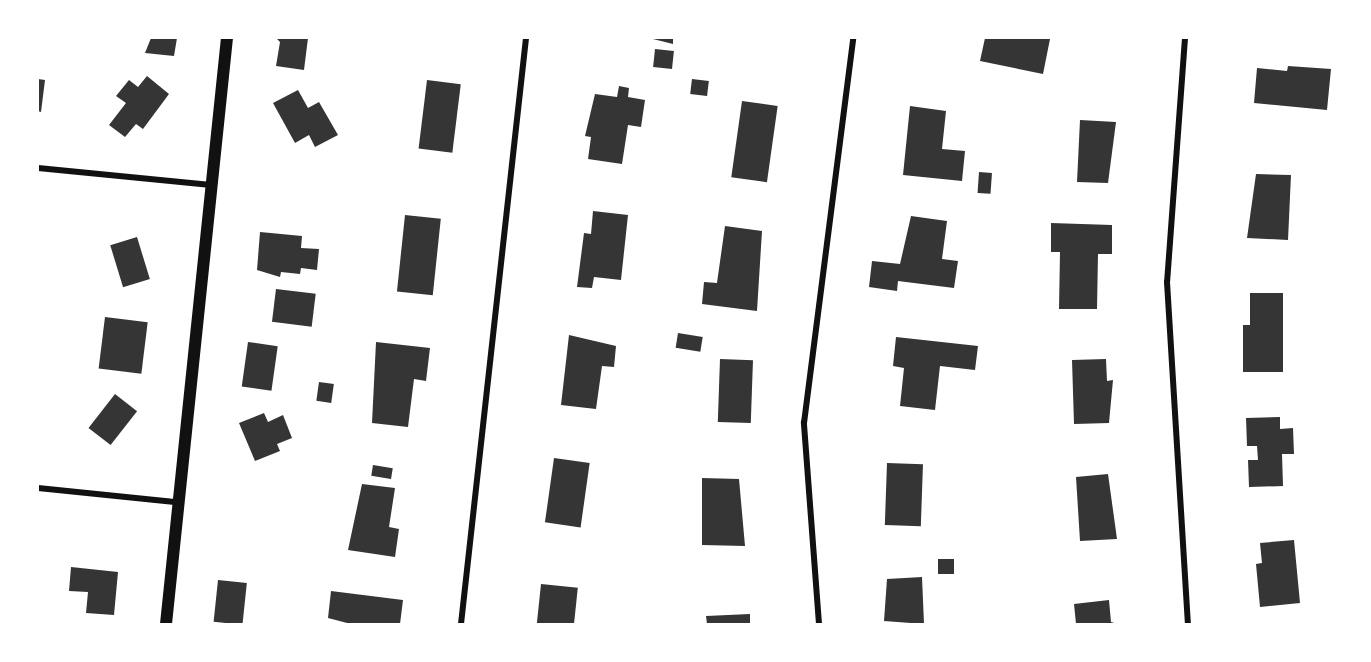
<!DOCTYPE html>
<html>
<head>
<meta charset="utf-8">
<style>
	body { margin:0 }
	#map { position:relative; width:1371px; height:662px; overflow:hidden; background:#fff; font-family:"Varela Round",sans-serif }
	div>[style] { position:absolute }
	[style*='--x'] { left:calc(var(--x)*1px); top:calc(var(--y)*1px); width:calc(var(--w)*1px); rotate:calc(var(--a)*1deg) }
	.building>* { inset:0; background:#353535; transform-origin:0 0 }
	.minor>* { height:6px; margin:-3px; padding:0 3px; transform-origin:3px; border-radius:3px; background:#111 }
	.secondary>* { height:12px; margin:-6px; padding:0 6px; transform-origin:6px; border-radius:6px; background:#111 }
	span { translate:-50% -50%; white-space:nowrap; text-align:center; line-height:1.15; -webkit-text-stroke:6px #fff; paint-order:stroke }
	.frame { position:absolute; inset:0; border:39px solid #fff; pointer-events:none }
</style>
</head>
<body>
<div id="map">
	<div class="building">
		<div style="clip-path:polygon(151px 38px,177px 38px,174px 56px,145px 53px)"></div>
		<div style="clip-path:polygon(276px 38px,308px 38px,304px 70px,276px 66px,280px 42px)"></div>
		<div style="clip-path:polygon(649px 38px,673px 38px,673px 44px)"></div>
		<div style="clip-path:polygon(985px 38px,1050px 39px,1043px 74px,980px 61px)"></div>
		<div style="left:655px;top:49px;width:19px;height:18px;rotate:6deg"></div>
		<div style="clip-path:polygon(1288px 66px,1331px 69px,1327px 110px,1254px 103px,1257px 68px,1287px 71px)"></div>
		<div style="clip-path:polygon(147px 76px,169px 94px,143px 129px,136px 124px,125px 137px,109px 125px,126px 103px,116px 96px,129px 80px,138px 87px)"></div>
		<div style="clip-path:polygon(38px 79px,45px 80px,41px 112px,38px 111px)"></div>
		<div style="left:692px;top:79px;width:17px;height:15px;rotate:7deg"></div>
		<div style="left:427px;top:80px;width:34px;height:69px;rotate:7deg"></div>
		<div style="clip-path:polygon(619px 86px,629px 88px,628px 97px,645px 100px,641px 127px,628px 125px,622px 164px,588px 159px,591px 137px,585px 136px,595px 94px,617px 97px)"></div>
		<div style="clip-path:polygon(298px 90px,308px 108px,319px 102px,338px 135px,315px 147px,309px 135px,295px 143px,273px 103px)"></div>
		<div style="left:742px;top:101px;width:36px;height:77px;rotate:8deg"></div>
		<div style="clip-path:polygon(910px 106px,946px 111px,942px 149px,965px 151px,962px 181px,903px 175px)"></div>
		<div style="clip-path:polygon(1080px 120px,1116px 122px,1108px 183px,1077px 182px)"></div>
		<div style="left:979px;top:172px;width:13px;height:21px;rotate:4deg"></div>
		<div style="clip-path:polygon(1256px 174px,1291px 175px,1288px 240px,1247px 238px)"></div>
		<div style="clip-path:polygon(593px 211px,628px 215px,621px 280px,594px 277px,592px 288px,577px 287px,584px 233px,591px 234px)"></div>
		<div style="left:405px;top:215px;width:36px;height:77px;rotate:6deg"></div>
		<div style="clip-path:polygon(911px 216px,947px 221px,942px 259px,958px 261px,954px 288px,898px 281px,897px 291px,869px 287px,872px 261px,900px 264px)"></div>
		<div style="clip-path:polygon(1051px 223px,1112px 225px,1112px 254px,1098px 254px,1097px 309px,1059px 309px,1060px 252px,1051px 252px)"></div>
		<div style="clip-path:polygon(725px 226px,762px 231px,757px 311px,702px 304px,704px 282px,717px 283px)"></div>
		<div style="clip-path:polygon(260px 232px,302px 236px,301px 248px,319px 249px,317px 270px,301px 268px,300px 274px,281px 272px,280px 277px,257px 270px)"></div>
		<div style="left:137px;top:237px;width:44px;height:28px;rotate:73deg"></div>
		<div style="left:276px;top:289px;width:40px;height:33px;rotate:7deg"></div>
		<div style="clip-path:polygon(1250px 293px,1283px 293px,1283px 372px,1243px 372px,1243px 325px,1250px 325px)"></div>
		<div style="left:105px;top:317px;width:43px;height:52px;rotate:7deg"></div>
		<div style="left:678px;top:333px;width:25px;height:15px;rotate:9deg"></div>
		<div style="clip-path:polygon(569px 335px,616px 346px,614px 367px,602px 366px,596px 409px,561px 405px)"></div>
		<div style="clip-path:polygon(896px 337px,978px 346px,975px 370px,940px 366px,935px 410px,900px 406px,904px 368px,893px 366px)"></div>
		<div style="left:248px;top:342px;width:30px;height:45px;rotate:8deg"></div>
		<div style="clip-path:polygon(376px 342px,430px 348px,426px 381px,414px 379px,408px 427px,372px 423px)"></div>
		<div style="left:720px;top:359px;width:33px;height:63px;rotate:2deg"></div>
		<div style="clip-path:polygon(1106px 359px,1107px 381px,1113px 380px,1109px 423px,1074px 424px,1072px 360px)"></div>
		<div style="left:319px;top:382px;width:15px;height:19px;rotate:8deg"></div>
		<div style="left:115px;top:394px;width:28px;height:43px;rotate:38deg"></div>
		<div style="clip-path:polygon(264px 413px,268px 422px,283px 415px,292px 438px,277px 444px,280px 451px,255px 461px,239px 423px)"></div>
		<div style="clip-path:polygon(1280px 417px,1280px 429px,1293px 428px,1294px 454px,1282px 454px,1283px 486px,1249px 487px,1248px 460px,1258px 460px,1257px 446px,1247px 446px,1246px 418px)"></div>
		<div style="left:554px;top:458px;width:36px;height:65px;rotate:8deg"></div>
		<div style="left:887px;top:463px;width:36px;height:62px;rotate:2deg"></div>
		<div style="left:373px;top:465px;width:20px;height:11px;rotate:9deg"></div>
		<div style="clip-path:polygon(1108px 474px,1117px 539px,1080px 541px,1076px 477px)"></div>
		<div style="clip-path:polygon(702px 478px,739px 479px,745px 546px,702px 545px)"></div>
		<div style="clip-path:polygon(362px 484px,395px 488px,389px 527px,399px 529px,395px 557px,348px 550px)"></div>
		<div style="clip-path:polygon(1294px 540px,1300px 603px,1260px 607px,1256px 564px,1262px 563px,1260px 543px)"></div>
		<div style="left:938px;top:559px;width:16px;height:15px"></div>
		<div style="clip-path:polygon(71px 567px,118px 572px,114px 615px,86px 613px,88px 592px,69px 591px)"></div>
		<div style="clip-path:polygon(922px 577px,924px 624px,884px 621px,887px 579px)"></div>
		<div style="left:218px;top:580px;width:29px;height:42px;rotate:6deg"></div>
		<div style="left:541px;top:584px;width:37px;height:40px;rotate:6deg"></div>
		<div style="clip-path:polygon(331px 591px,403px 600px,400px 624px,351px 624px,328px 618px)"></div>
		<div style="clip-path:polygon(1109px 600px,1111px 622px,1118px 624px,1076px 624px,1074px 604px)"></div>
		<div style="clip-path:polygon(750px 614px,750px 624px,707px 624px,706px 616px)"></div>
	</div>
	<div class="minor">
		<div style="--x:1185;--y:38;--w:245;--a:94.2"></div>
		<div style="--x:1167;--y:282;--w:343;--a:86.5"></div>
		<div style="--x:38;--y:168;--w:174;--a:5.6"></div>
		<div style="--x:38;--y:488;--w:140;--a:5.8"></div>
		<div style="--x:461;--y:624;--w:590;--a:-83.67"></div>
		<div style="--x:819;--y:624;--w:202;--a:-94.3"></div>
		<div style="--x:804;--y:423;--w:388;--a:-82.7"></div>
	</div>
	<div class="secondary">
		<div style="--x:166;--y:624;--w:589;--a:-84.06"></div>
	</div>
	<div class="frame"></div>
</div>
</body>
</html>
